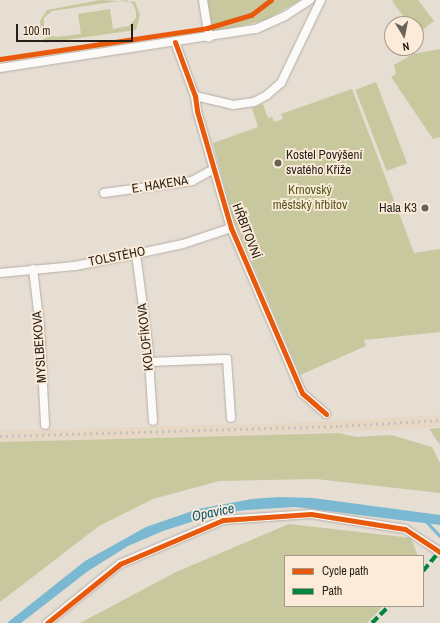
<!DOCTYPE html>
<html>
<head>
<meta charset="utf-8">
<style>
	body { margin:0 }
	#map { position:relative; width:440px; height:623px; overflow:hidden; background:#e6ddd3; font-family:"Archivo Narrow",sans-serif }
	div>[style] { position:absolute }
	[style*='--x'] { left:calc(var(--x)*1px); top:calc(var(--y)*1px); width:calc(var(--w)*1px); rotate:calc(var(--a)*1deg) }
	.built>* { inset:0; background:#e7d7c5 }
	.green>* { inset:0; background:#c8c89e; transform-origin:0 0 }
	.water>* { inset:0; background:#7bb9d2 }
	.stream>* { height:2.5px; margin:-1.25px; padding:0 1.25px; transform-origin:1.25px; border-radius:1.25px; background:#7bb9d2 }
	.roads { filter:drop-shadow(0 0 1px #b5aea6) drop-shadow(0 0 1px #b5aea6) }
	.minor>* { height:8px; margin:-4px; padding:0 4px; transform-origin:4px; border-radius:4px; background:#fbfaf8 }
	.rail>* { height:2.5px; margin-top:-1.25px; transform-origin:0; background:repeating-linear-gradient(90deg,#c4c2bf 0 2px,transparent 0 6px) }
	.quiet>* { height:4px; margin-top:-2px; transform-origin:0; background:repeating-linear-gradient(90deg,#00873e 0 8px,transparent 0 12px) }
	.cycleway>* { height:5px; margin:-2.5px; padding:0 2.5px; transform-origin:2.5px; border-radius:2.5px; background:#e8590c }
	.dots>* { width:11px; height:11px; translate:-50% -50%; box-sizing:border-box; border:2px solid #fcebd8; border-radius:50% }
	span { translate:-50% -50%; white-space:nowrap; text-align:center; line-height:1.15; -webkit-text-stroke:3.5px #fcebd8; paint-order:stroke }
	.poi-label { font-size:13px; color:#251f18 }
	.left { translate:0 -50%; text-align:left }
	.right { translate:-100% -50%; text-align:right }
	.street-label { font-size:13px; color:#251f18 }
	.park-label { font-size:13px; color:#54591e }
	.water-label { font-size:14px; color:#0f5a76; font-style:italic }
	.legend { position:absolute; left:284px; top:555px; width:140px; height:52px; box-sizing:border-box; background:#fcebd8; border:1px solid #a6998b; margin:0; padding:5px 7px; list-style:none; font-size:12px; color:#251f18 }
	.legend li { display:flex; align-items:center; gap:8px; height:20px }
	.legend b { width:20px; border:1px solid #a6998b }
	.north { position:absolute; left:384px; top:16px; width:40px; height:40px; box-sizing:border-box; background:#fcebd8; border:1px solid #a6998b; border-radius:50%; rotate:170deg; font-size:11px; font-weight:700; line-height:16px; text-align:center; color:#251f18 }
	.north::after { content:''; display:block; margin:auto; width:14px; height:18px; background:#696259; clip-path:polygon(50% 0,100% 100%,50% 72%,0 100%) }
	.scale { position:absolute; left:16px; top:24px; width:117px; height:18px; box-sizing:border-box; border:2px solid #251f18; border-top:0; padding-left:5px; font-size:12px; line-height:14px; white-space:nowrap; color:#251f18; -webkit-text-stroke:3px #fcebd8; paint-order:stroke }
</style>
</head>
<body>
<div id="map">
	<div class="built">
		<div style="clip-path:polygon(440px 415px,440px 427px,397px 430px,0 442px,0 431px,294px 423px)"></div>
	</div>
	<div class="green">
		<div style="clip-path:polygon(evenodd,100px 0,135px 2px,140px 15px,136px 30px,44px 43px,43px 39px,48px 38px,41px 30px,40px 21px,47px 10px,100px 0,126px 0,133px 4px,136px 11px,136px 18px,129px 26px,113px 29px,110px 9px,78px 14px,81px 34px,56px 37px,49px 35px,44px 29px,44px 18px,52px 11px,126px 0)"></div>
		<div style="clip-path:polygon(205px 0,300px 0,266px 20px,211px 33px)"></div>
		<div style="clip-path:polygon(394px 0,418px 0,434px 21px,417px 34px,416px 24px,409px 24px,392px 1px)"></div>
		<div style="clip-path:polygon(440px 49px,440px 137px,433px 139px,391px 77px,396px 74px,394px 65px,413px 54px)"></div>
		<div style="left:376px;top:82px;width:87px;height:22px;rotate:69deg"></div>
		<div style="clip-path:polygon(352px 89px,414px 253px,440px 249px,440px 332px,364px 340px,366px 346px,300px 375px,232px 215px,213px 143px,258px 127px,252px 108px,263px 104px,268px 118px,272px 117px,274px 122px,283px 119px,281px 114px)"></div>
		<div style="clip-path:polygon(440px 428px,440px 445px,429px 429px)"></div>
		<div style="clip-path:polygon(339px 433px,356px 437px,391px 435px,432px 447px,440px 463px,440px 493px,316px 479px,219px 481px,153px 499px,99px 526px,0 602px,0 442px)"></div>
		<div style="clip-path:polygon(289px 524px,411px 538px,418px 556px,285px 556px,285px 606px,383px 606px,367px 623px,80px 623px,176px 572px)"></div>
	</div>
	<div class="water">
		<div style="clip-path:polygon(280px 497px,313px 498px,440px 515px,440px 525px,295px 507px,246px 510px,216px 514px,163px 531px,128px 546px,88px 571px,21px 623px,7px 623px,85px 561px,146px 527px,198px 509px,252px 499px)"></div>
	</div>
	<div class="stream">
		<div style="--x:427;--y:522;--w:19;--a:47"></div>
	</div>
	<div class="roads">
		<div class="minor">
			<div style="--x:203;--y:0;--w:38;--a:81"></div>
			<div style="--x:175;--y:42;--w:58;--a:69.7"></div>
			<div style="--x:195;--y:96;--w:15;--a:82"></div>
			<div style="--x:197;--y:111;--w:122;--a:73.8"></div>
			<div style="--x:231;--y:228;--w:180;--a:66.7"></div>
			<div style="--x:302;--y:393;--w:32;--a:41"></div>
			<div style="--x:0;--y:68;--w:259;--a:-8.7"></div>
			<div style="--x:256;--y:29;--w:32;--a:-24"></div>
			<div style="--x:285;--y:16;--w:30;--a:-33"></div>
			<div style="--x:195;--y:96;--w:39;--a:13"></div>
			<div style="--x:233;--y:105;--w:21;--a:-8"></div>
			<div style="--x:254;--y:102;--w:15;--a:-28"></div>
			<div style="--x:267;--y:95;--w:18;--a:-41"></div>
			<div style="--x:281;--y:83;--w:92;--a:-64.3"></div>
			<div style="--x:104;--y:193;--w:89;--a:-7.8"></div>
			<div style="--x:192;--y:181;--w:25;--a:-29"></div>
			<div style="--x:136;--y:254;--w:91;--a:82.4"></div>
			<div style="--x:148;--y:344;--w:77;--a:86.3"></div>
			<div style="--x:33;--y:269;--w:59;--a:83.2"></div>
			<div style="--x:40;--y:328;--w:97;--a:87"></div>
			<div style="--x:0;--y:273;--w:75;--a:-5.3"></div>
			<div style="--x:75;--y:266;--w:62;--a:-11.1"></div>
			<div style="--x:136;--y:254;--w:48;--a:-12"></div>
			<div style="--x:183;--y:244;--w:51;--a:-18.4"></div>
			<div style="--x:149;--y:362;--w:78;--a:-2.2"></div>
			<div style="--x:227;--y:359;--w:59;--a:86.1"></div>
			<div style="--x:47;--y:623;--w:94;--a:-38.9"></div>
			<div style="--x:120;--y:564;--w:112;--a:-23.1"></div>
			<div style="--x:223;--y:520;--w:88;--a:-3.9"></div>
			<div style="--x:311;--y:514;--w:95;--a:9.1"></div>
			<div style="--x:405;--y:529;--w:42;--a:33.3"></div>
		</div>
	</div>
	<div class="rail">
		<div style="--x:0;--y:436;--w:340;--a:-1.7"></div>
		<div style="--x:340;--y:426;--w:100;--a:-3.4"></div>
	</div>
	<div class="quiet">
		<div style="--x:423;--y:571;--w:23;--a:-50"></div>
		<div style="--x:372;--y:623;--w:24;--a:-45"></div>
	</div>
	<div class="cycleway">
		<div style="--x:175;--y:42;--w:58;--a:69.7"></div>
		<div style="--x:195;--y:96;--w:15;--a:82"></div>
		<div style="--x:197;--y:111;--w:122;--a:73.8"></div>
		<div style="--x:231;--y:228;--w:180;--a:66.7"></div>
		<div style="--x:302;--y:393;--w:32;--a:41"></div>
		<div style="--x:0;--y:59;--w:209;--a:-8.5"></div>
		<div style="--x:207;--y:28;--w:46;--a:-16.5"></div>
		<div style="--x:251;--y:15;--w:25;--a:-37"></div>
		<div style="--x:47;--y:623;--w:94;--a:-38.9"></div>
		<div style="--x:120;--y:564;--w:112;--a:-23.1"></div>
		<div style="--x:223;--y:520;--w:88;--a:-3.9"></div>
		<div style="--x:311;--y:514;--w:95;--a:9.1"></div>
		<div style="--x:405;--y:529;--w:42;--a:33.3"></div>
	</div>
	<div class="dots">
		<div style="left:278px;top:163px;background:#696259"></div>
		<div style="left:425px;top:208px;background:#696259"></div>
	</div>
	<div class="poi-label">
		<span class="left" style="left:286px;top:163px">Kostel Povýšení<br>svatého Kříže</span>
		<span class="right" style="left:417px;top:208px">Hala K3</span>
	</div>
	<div class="street-label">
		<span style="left:160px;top:185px;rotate:-9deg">E. HAKENA</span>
		<span style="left:246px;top:231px;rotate:69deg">HŘBITOVNÍ</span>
		<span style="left:117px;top:257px;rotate:-11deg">TOLSTÉHO</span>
		<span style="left:146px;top:337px;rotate:-96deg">KOLOFÍKOVA</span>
		<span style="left:40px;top:347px;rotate:-94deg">MYSLBEKOVA</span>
	</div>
	<div class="park-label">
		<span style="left:310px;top:198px">Krnovský<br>městský hřbitov</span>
	</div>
	<div class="water-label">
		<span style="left:213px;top:512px;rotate:-12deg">Opavice</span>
	</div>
	<ul class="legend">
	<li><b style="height:5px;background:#e8590c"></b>Cycle path</li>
	<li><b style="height:5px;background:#00873e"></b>Path</li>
	</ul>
	<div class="north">N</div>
	<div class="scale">100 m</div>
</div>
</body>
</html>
